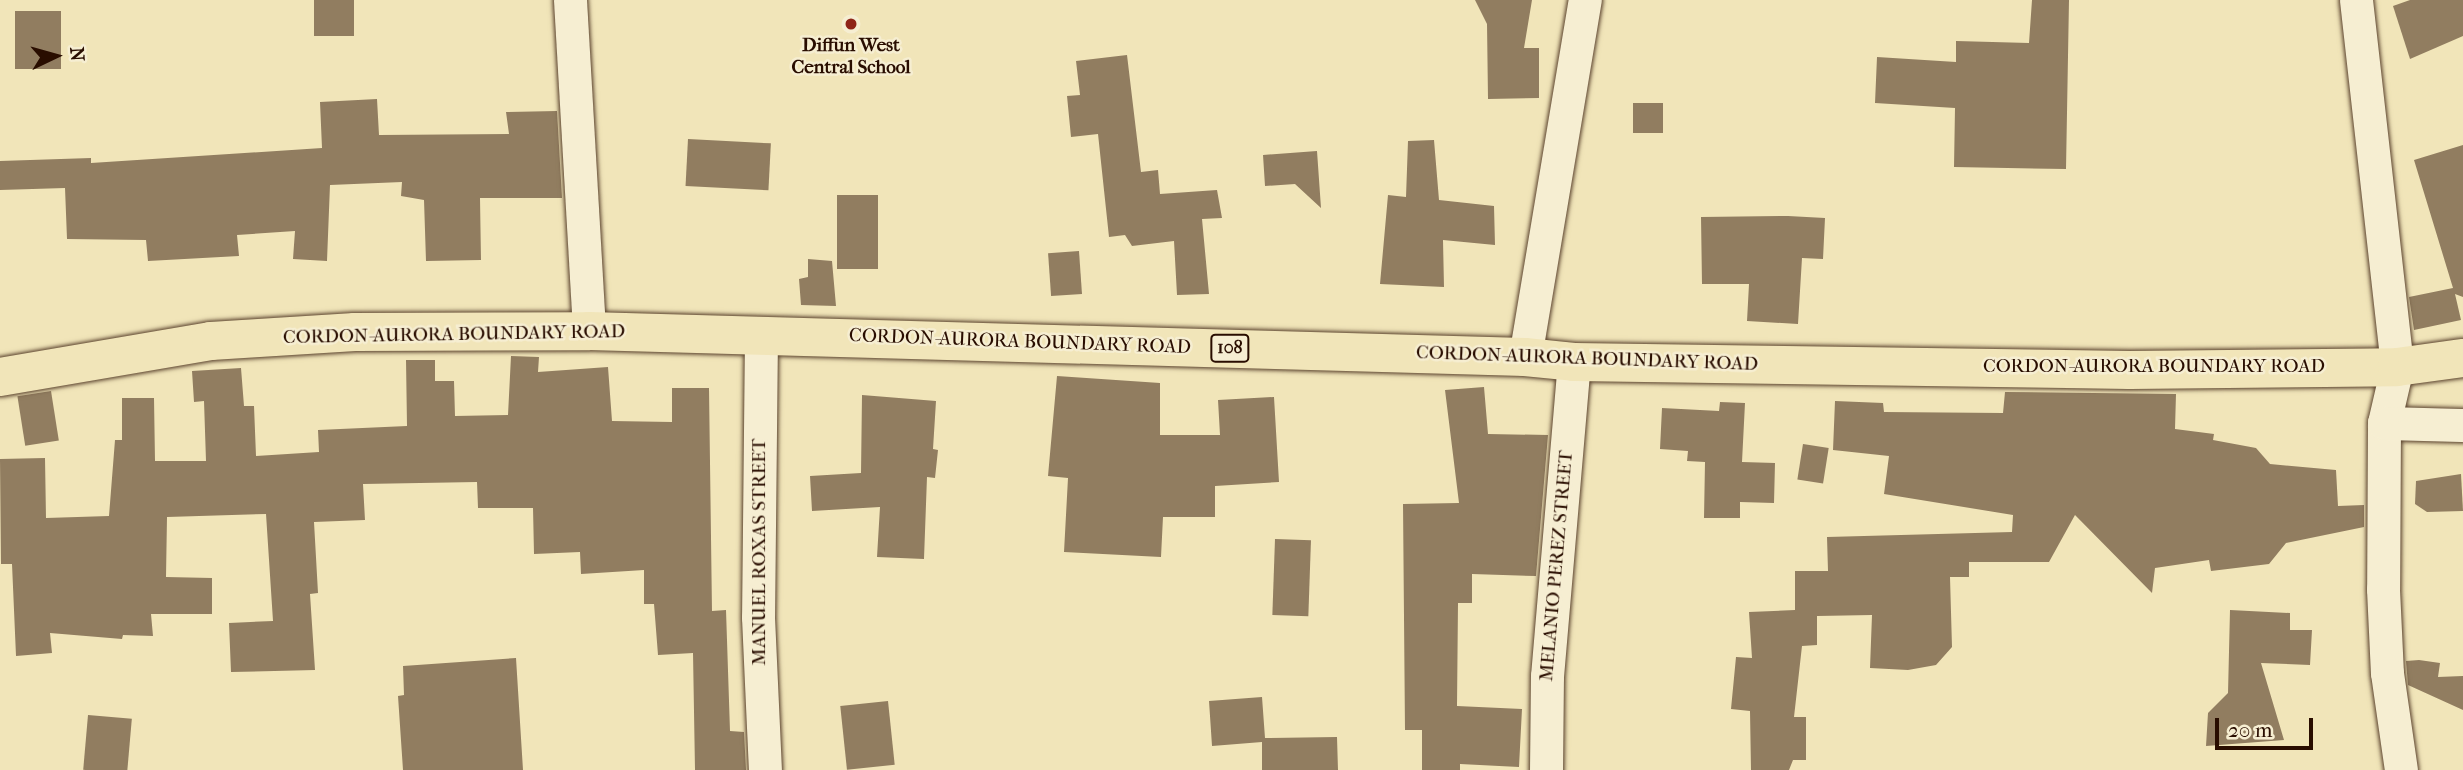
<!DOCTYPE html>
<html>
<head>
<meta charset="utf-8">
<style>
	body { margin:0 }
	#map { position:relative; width:2463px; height:770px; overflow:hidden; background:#f1e5b9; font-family:"IM FELL French Canon",serif }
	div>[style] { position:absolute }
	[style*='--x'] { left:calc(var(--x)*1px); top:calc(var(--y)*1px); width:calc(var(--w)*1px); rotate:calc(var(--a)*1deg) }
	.building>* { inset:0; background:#917d60; transform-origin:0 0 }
	.roads { filter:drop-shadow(0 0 2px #5b432e) drop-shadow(0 0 2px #5b432e) }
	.minor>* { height:33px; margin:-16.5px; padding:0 16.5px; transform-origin:16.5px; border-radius:16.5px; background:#f6eed2 }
	.major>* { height:38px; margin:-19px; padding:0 19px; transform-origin:19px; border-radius:19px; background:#f1e5b9 }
	.dots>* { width:19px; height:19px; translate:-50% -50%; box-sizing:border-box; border:4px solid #f6eed2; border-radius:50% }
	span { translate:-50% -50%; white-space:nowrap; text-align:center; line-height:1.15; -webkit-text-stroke:5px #f6eed2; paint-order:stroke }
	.shield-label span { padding:2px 5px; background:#f6eed2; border:2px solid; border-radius:5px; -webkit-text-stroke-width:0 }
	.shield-label { font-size:18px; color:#290d00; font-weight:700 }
	.poi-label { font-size:19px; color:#290d00; font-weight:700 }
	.street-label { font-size:19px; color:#290d00 }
	.north { position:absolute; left:21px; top:21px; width:70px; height:70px; -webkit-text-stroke:5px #f6eed2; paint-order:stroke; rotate:85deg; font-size:19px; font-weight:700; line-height:28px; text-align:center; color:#290d00 }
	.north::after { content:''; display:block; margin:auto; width:24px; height:32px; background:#290d00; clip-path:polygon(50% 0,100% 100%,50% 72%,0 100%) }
	.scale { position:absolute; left:2215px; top:718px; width:98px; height:32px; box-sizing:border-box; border:4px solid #290d00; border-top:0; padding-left:9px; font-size:21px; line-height:24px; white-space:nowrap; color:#290d00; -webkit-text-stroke:5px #f6eed2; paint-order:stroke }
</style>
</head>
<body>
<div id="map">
	<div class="building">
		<div style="left:314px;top:0;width:40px;height:36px"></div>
		<div style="clip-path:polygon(1475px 0,1532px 0,1524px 48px,1539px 48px,1539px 98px,1488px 99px,1487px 24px)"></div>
		<div style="clip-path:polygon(2032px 0,2069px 0,2066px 169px,1954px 167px,1955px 108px,1875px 103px,1877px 57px,1956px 62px,1956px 41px,2029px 43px)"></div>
		<div style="clip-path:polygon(2410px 0,2463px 0,2463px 36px,2410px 59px,2393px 6px)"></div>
		<div style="left:15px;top:11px;width:46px;height:58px"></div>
		<div style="clip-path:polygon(1127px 55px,1141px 172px,1158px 170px,1160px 194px,1217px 190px,1222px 218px,1202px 219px,1209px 294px,1177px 295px,1174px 241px,1132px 246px,1125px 235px,1109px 237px,1098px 134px,1071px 137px,1067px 96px,1080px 95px,1076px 61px)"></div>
		<div style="clip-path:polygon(377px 99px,379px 135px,509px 134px,506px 112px,557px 111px,562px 198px,480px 198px,481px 260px,426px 261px,424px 200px,401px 196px,402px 182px,330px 185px,327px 261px,293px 259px,295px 231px,237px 235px,239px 256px,148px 261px,146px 240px,67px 239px,65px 188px,0 190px,0 161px,91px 158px,91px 163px,322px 148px,320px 102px)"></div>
		<div style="left:1633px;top:103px;width:30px;height:30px"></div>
		<div style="left:688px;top:139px;width:83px;height:47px;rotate:3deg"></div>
		<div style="clip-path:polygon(1434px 140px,1439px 200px,1494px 206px,1495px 245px,1443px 240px,1444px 287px,1380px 284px,1388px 195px,1406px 197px,1408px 141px)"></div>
		<div style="clip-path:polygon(2463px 145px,2463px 297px,2455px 294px,2461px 320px,2414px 330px,2409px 297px,2453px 288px,2414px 160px)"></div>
		<div style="clip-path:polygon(1317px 151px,1321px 208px,1295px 184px,1265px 186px,1263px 155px)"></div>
		<div style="left:837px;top:195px;width:41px;height:74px"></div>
		<div style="clip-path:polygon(1788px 216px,1825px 218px,1823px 259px,1802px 258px,1798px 324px,1747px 321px,1749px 284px,1702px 284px,1701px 217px)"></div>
		<div style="left:1079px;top:251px;width:43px;height:31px;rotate:86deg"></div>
		<div style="clip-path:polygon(808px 259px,832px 261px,836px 306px,801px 305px,799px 279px,808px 277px)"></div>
		<div style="clip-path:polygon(511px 356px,539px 357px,538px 372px,608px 367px,612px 421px,672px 422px,672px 388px,709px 388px,712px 611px,726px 610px,730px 731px,744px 732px,746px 770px,695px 770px,693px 653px,658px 655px,654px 604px,644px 604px,644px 570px,581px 574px,580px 552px,534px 554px,533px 508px,478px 508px,477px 482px,363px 484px,365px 520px,314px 522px,318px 593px,310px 594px,315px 670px,231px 672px,229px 623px,273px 621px,266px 514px,167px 517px,166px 577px,212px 578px,212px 614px,151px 614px,153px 636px,123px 635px,122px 639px,50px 633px,52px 653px,16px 656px,12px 564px,1px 564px,0 459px,45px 458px,46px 518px,109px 516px,115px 440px,122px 440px,122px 398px,154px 398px,155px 461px,206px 461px,204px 401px,194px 402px,192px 371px,241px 368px,244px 406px,254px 406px,256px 456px,319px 452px,318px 430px,407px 426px,406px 360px,435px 360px,435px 381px,454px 381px,455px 416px,508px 415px)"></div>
		<div style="clip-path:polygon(1057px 376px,1160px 383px,1160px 435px,1220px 435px,1218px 400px,1274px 397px,1279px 482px,1215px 486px,1215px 517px,1163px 517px,1161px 557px,1064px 552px,1068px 478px,1048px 476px)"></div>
		<div style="clip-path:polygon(1484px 387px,1488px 434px,1548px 435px,1536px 576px,1472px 574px,1472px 603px,1458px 603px,1457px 706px,1522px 709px,1519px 767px,1460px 764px,1460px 770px,1422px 770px,1422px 730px,1405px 730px,1403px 504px,1459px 503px,1445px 390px)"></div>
		<div style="left:51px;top:391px;width:50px;height:34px;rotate:81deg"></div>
		<div style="clip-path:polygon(2005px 392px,2176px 394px,2175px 429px,2214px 434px,2213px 440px,2256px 448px,2270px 464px,2336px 470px,2338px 506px,2364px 505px,2364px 527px,2286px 543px,2269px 564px,2211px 571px,2209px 560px,2155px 568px,2152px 593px,2075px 515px,2049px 562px,1969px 562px,1969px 577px,1950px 577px,1952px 647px,1936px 665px,1908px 670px,1870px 668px,1872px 615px,1817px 616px,1817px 645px,1802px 646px,1794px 717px,1806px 717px,1806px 760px,1793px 760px,1789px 770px,1751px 770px,1750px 711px,1731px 709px,1736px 657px,1752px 658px,1749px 612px,1795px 610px,1795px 571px,1828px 571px,1827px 537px,2012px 532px,2013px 515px,1884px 494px,1889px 456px,1833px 450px,1835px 401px,1883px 403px,1884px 412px,2003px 413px)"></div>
		<div style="clip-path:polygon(862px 395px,936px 401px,933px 449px,938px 450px,935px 478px,927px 477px,924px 559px,877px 557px,880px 507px,812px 511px,810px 476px,861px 473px)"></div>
		<div style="clip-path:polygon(1720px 402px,1745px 403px,1742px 462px,1775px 463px,1774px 503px,1740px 502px,1740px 518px,1704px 518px,1705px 462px,1687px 461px,1688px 451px,1660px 449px,1662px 408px,1719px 411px)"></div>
		<div style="left:1803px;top:444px;width:26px;height:36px;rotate:9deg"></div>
		<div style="clip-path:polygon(2461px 474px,2463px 511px,2427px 512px,2415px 504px,2416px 481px)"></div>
		<div style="left:1275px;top:539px;width:36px;height:76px;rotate:2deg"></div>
		<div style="clip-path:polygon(2230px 610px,2290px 613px,2290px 630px,2312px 630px,2310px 665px,2261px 663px,2284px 740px,2206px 746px,2208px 713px,2228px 693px)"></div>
		<div style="clip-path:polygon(516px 658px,523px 770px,403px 770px,398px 696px,404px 695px,403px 666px)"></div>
		<div style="clip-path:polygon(2419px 660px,2440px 663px,2438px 677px,2463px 676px,2463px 710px,2408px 685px,2406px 661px)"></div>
		<div style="clip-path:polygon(1262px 697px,1265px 738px,1337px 737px,1338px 770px,1262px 770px,1262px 742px,1212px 746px,1209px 701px)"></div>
		<div style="left:888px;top:701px;width:64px;height:48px;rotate:84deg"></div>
		<div style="left:88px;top:715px;width:44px;height:55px;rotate:5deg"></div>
	</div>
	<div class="roads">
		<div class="minor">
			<div style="--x:570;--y:0;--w:332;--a:86.7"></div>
			<div style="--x:2356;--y:0;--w:369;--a:83.6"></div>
			<div style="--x:2397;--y:367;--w:57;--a:103.1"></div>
			<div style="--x:2384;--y:423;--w:166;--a:90.3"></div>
			<div style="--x:2383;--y:589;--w:84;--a:87.3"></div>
			<div style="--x:2387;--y:673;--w:98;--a:81.8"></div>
			<div style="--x:761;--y:335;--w:282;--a:90.6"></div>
			<div style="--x:758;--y:617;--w:153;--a:87.4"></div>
			<div style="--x:1525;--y:357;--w:362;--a:-80.5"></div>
			<div style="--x:2384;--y:423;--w:79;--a:1.5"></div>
			<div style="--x:1546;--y:770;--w:94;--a:-89.4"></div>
			<div style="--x:1547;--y:676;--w:315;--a:-85.1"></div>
		</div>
		<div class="major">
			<div style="--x:0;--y:377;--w:214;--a:-9.7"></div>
			<div style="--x:211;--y:341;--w:144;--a:-3.6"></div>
			<div style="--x:355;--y:332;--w:234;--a:-0.2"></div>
			<div style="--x:589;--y:331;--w:936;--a:1.59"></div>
			<div style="--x:1525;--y:357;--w:49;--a:5.8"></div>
			<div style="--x:1574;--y:362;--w:556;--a:0.82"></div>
			<div style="--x:2130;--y:370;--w:267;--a:-0.6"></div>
			<div style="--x:2397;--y:367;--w:67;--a:-7.8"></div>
		</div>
	</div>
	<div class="dots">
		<div style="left:851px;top:24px;background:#8f2418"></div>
	</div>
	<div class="shield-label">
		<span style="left:1230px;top:348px">108</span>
	</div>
	<div class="poi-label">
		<span style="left:851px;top:57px">Diffun West<br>Central School</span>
	</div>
	<div class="street-label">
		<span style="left:454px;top:335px;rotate:-1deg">CORDON-AURORA BOUNDARY ROAD</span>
		<span style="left:1020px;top:342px;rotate:2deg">CORDON-AURORA BOUNDARY ROAD</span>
		<span style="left:1587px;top:359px;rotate:2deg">CORDON-AURORA BOUNDARY ROAD</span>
		<span style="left:2154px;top:367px">CORDON-AURORA BOUNDARY ROAD</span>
		<span style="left:760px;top:552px;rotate:-90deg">MANUEL ROXAS STREET</span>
		<span style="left:1557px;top:566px;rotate:-85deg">MELANIO PEREZ STREET</span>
	</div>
	<div class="north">N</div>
	<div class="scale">20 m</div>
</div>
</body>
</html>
